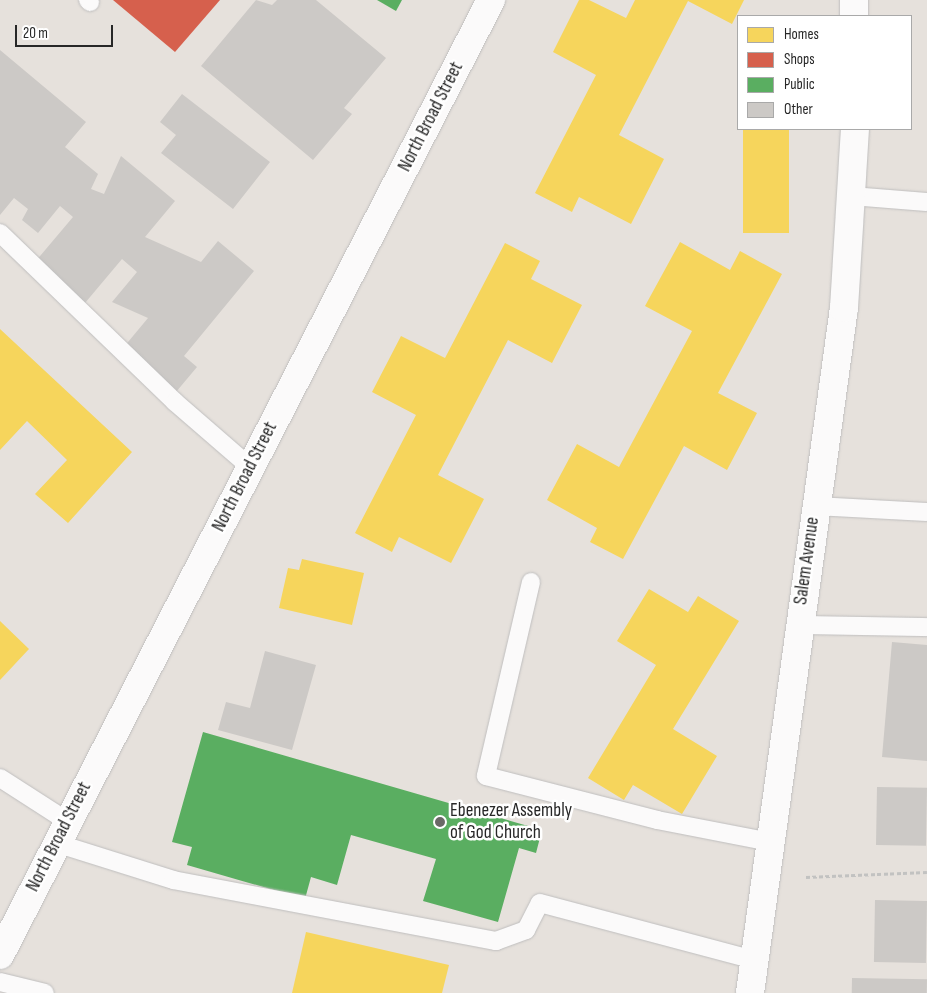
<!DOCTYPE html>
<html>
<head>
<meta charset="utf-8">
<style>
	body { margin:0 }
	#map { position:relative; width:927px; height:993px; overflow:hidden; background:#e6e1dc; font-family:"Sofia Sans Condensed",sans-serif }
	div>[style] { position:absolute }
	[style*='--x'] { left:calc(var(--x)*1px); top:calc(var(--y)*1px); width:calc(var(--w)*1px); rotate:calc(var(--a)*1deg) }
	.homes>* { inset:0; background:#f6d55c; transform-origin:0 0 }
	.shops>* { inset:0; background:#d6604d }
	.public>* { inset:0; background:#5aae61 }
	.building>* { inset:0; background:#ccc9c6; transform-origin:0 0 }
	.path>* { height:3px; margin-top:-1.5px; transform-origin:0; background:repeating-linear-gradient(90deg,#c2c2c1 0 4px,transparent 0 6.5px) }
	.roads { filter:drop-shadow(0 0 1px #bfbebe) drop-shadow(0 0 1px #bfbebe) }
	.lane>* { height:18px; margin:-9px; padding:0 9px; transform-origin:9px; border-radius:9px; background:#fbfafa }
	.street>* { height:28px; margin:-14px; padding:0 14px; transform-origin:14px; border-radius:14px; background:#fbfafa }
	.secondary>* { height:28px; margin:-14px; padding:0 14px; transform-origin:14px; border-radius:14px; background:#fbfafa }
	.dots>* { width:14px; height:14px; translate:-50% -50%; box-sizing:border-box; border:2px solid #fff; border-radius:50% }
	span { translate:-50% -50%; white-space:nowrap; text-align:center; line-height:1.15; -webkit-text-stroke:5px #fff; paint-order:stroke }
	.street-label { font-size:19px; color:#272727 }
	.poi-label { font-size:19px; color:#272727 }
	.left { translate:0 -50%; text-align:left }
	.legend { position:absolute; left:737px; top:15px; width:175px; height:115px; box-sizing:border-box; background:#fff; border:1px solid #a9a9a9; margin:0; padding:6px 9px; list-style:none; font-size:15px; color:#272727 }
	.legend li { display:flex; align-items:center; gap:10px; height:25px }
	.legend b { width:25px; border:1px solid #a9a9a9 }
	.scale { position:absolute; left:15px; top:25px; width:98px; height:22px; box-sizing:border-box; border:2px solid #272727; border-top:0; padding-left:6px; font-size:15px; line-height:18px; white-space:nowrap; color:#272727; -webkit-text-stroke:4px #fff; paint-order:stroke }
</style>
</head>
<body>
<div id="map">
	<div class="homes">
		<div style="clip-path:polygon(579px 0,589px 0,626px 18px,635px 0,744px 0,732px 24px,688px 1px,619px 135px,664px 159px,631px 224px,579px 197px,572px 212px,535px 193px,596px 75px,553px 52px)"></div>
		<div style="left:743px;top:129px;width:46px;height:104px"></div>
		<div style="clip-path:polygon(680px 242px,730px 270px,740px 251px,782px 274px,718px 393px,757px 413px,727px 470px,684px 446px,623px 559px,590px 542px,597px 528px,547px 500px,577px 444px,619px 467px,692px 331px,645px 306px)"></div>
		<div style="clip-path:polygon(505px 243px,540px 261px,531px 279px,582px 305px,552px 363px,508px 340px,438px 475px,484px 499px,451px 563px,399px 537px,392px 552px,355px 533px,416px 415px,372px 392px,401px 336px,445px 358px)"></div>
		<div style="clip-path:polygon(0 329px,132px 452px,68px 523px,35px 494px,67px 460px,27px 421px,0 450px)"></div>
		<div style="clip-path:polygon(302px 559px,364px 573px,352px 625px,279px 608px,288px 568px,299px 570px)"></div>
		<div style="clip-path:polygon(649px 589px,688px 612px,698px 596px,739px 621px,673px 729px,717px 756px,682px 814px,633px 785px,624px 800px,588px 778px,656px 665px,617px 641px)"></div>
		<div style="clip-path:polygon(0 621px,29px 649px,0 680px)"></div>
		<div style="clip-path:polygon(306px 932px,449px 965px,442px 993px,292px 993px)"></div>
	</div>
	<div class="shops">
		<div style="clip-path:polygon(113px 0,220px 0,175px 52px)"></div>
	</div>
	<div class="public">
		<div style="clip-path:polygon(377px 0,402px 0,396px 11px)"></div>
		<div style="clip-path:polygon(203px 732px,542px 830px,536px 853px,519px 848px,498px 922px,423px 901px,436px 859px,351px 835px,337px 885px,311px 877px,305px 899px,187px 865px,192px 847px,172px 842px)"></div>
	</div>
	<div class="building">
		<div style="clip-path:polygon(256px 0,272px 5px,277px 0,316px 0,386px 58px,344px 108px,352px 114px,313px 160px,201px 66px)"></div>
		<div style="clip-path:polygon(0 50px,86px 122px,65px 147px,98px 174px,91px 189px,104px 194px,121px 156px,175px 201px,145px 237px,201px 262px,218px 241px,254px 271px,184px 356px,197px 367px,176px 392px,123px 348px,148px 318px,112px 302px,137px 272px,122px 259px,85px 303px,35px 262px,73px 217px,60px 206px,38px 233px,22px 220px,28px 209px,14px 198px,0 215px)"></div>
		<div style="clip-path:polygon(182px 94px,270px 162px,233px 209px,161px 153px,176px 135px,160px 122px)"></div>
		<div style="clip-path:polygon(892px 642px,927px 645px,927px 761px,882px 757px)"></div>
		<div style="clip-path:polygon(265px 651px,316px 665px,292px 750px,218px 730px,226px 702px,250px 708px)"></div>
		<div style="left:877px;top:787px;width:50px;height:58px;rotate:1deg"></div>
		<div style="left:875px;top:900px;width:52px;height:62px;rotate:1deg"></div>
		<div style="left:852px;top:978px;width:75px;height:15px;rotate:1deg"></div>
	</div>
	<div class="path">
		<div style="--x:806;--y:877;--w:121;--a:-2.4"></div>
	</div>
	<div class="roads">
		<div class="lane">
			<div style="--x:88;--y:0;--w:3;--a:45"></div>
			<div style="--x:851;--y:196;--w:76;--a:4.5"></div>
			<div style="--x:0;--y:233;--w:243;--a:44"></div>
			<div style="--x:175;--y:402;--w:99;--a:40.9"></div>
			<div style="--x:815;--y:506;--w:112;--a:3.1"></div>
			<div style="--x:531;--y:582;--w:199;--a:103.1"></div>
			<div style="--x:486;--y:776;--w:177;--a:14.4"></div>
			<div style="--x:657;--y:820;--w:115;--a:11"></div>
			<div style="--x:797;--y:625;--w:130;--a:0.9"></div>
			<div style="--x:0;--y:778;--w:80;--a:32.7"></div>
			<div style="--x:56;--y:843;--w:123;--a:17.5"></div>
			<div style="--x:173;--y:880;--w:329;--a:10.7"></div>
			<div style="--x:496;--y:941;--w:32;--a:-20"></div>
			<div style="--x:526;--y:930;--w:30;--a:-63"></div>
			<div style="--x:540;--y:903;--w:221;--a:14.9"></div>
			<div style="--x:0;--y:982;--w:46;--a:13.7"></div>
		</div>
		<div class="street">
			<div style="--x:854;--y:0;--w:16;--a:90"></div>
			<div style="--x:750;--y:993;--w:691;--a:-82.19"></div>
			<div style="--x:844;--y:308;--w:179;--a:-86.5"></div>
		</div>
		<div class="secondary">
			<div style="--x:0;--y:955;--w:1074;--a:-62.79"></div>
		</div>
	</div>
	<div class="dots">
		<div style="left:440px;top:822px;background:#6a6866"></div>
	</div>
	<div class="street-label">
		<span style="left:431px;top:117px;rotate:-63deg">North Broad Street</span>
		<span style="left:245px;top:477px;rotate:-63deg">North Broad Street</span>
		<span style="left:807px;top:561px;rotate:-82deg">Salem Avenue</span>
		<span style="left:59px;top:837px;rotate:-63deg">North Broad Street</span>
	</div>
	<div class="poi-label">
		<span class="left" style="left:450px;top:822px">Ebenezer Assembly<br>of God Church</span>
	</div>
	<ul class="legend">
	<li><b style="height:14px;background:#f6d55c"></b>Homes</li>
	<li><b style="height:14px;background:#d6604d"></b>Shops</li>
	<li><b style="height:14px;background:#5aae61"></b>Public</li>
	<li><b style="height:14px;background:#ccc9c6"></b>Other</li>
	</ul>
	<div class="scale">20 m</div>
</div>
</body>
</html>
